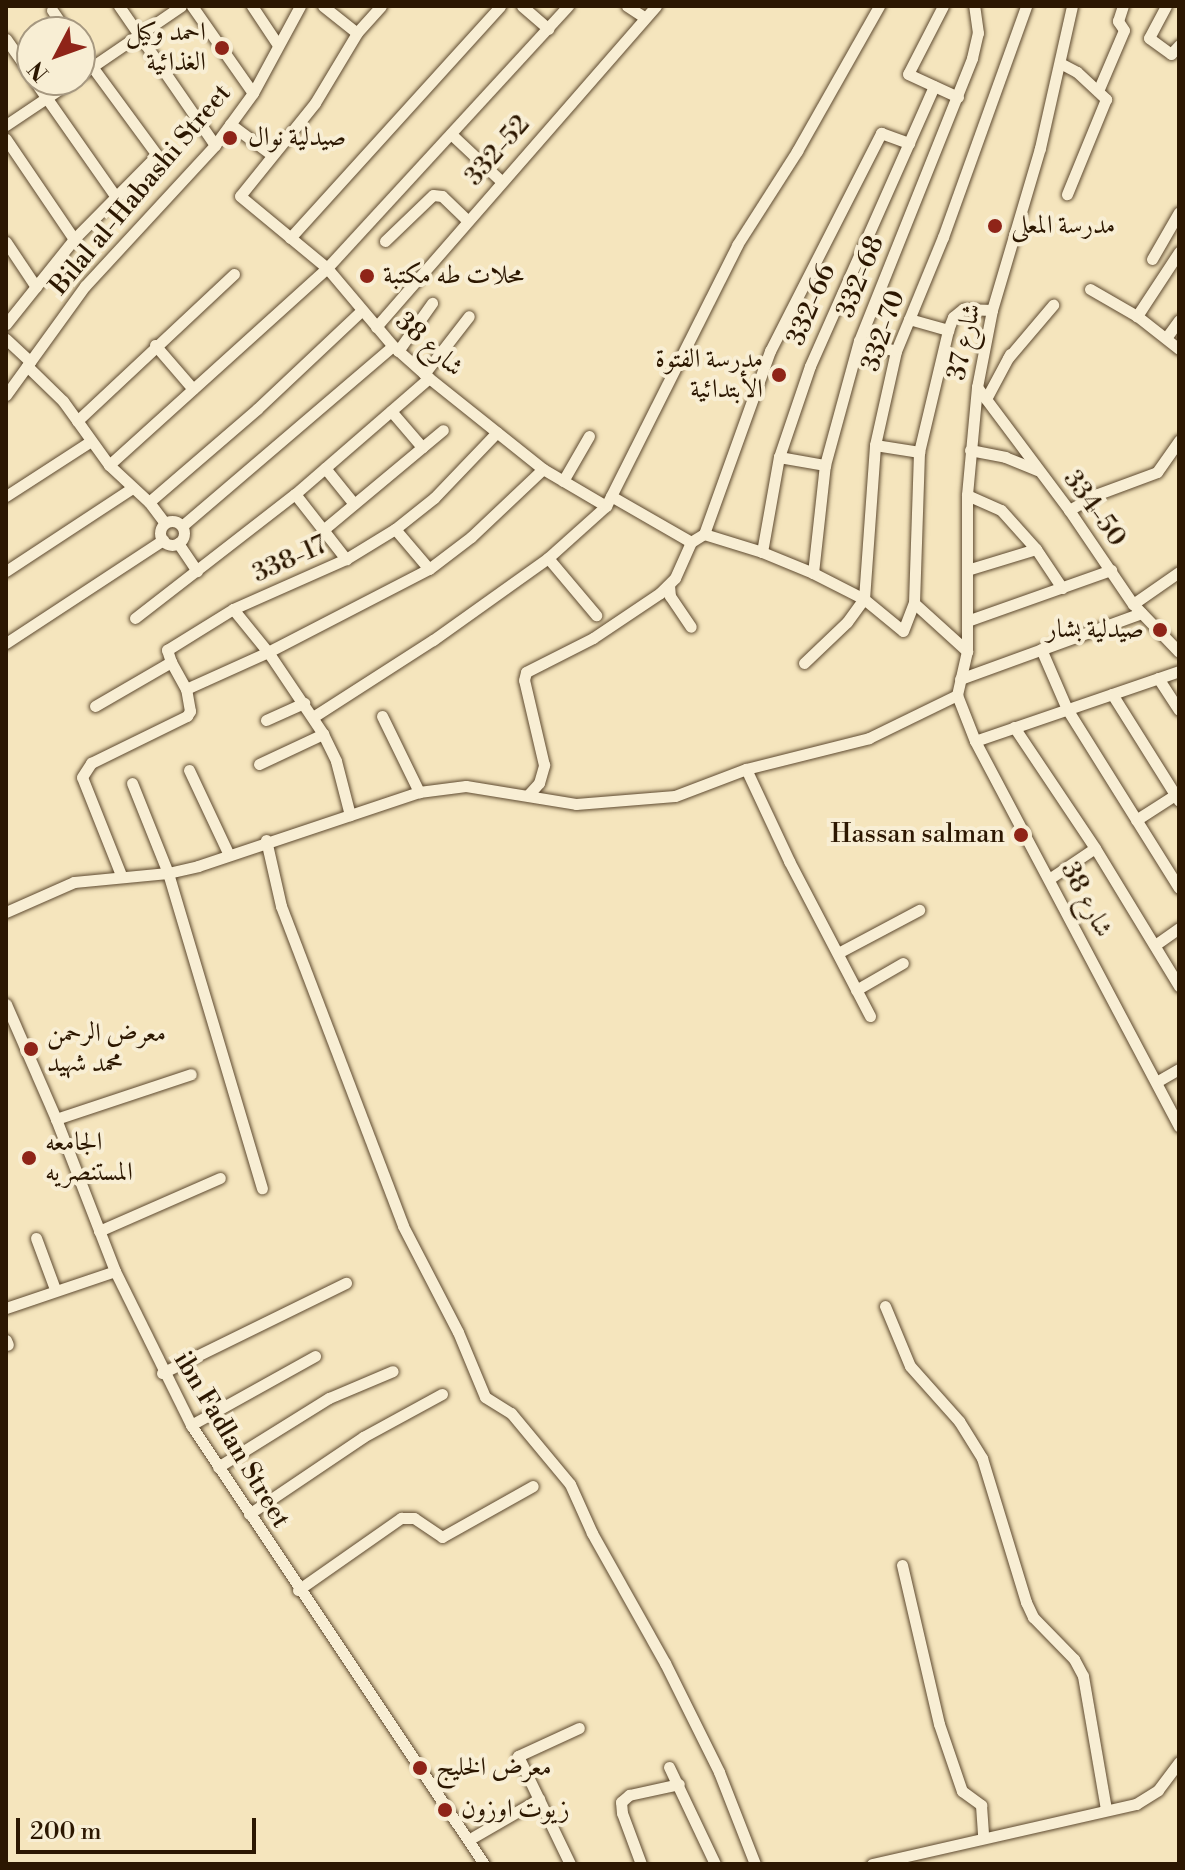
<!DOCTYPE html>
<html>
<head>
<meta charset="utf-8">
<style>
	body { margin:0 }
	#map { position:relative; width:1185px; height:1870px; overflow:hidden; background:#f5e5bd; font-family:"Libre Bodoni",Amiri,serif }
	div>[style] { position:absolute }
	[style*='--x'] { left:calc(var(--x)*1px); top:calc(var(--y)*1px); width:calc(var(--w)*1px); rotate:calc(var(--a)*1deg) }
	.roads { filter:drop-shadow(0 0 2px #5e4a30) drop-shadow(0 0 2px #5e4a30) }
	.minor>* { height:11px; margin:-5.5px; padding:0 5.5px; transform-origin:5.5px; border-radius:5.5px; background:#f8eed4 }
	.minor>.ring { margin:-5.5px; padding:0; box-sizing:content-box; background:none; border:11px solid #f8eed4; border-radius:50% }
	.dots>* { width:22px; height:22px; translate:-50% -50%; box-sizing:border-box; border:4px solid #f8eed4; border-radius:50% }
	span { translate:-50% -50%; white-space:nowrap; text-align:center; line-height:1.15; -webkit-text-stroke:8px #f8eed4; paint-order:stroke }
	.poi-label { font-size:26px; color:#2c1701 }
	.right { translate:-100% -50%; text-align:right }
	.left { translate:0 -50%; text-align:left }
	.street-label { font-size:26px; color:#2c1701 }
	.frame { position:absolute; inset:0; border:8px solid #2c1701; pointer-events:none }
	.north { position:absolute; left:16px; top:16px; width:80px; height:80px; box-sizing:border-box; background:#f8eed4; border:2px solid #a69880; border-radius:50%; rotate:229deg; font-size:22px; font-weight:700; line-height:32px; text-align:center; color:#2c1701 }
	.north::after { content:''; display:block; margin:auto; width:28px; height:36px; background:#8f2418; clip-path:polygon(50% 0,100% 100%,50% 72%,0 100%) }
	.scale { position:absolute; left:16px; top:1818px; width:240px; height:36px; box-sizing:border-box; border:4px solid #2c1701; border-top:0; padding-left:10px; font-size:24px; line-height:28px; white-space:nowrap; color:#2c1701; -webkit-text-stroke:6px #f8eed4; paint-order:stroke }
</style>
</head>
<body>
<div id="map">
	<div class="roads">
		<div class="minor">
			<div style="--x:119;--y:6;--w:169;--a:55.4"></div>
			<div style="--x:192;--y:6;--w:106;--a:55"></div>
			<div style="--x:252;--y:6;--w:47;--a:56.3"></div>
			<div style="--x:323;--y:6;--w:43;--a:38.5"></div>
			<div style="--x:381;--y:6;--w:36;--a:132"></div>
			<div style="--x:357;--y:33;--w:82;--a:121"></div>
			<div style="--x:315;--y:103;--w:119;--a:128.9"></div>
			<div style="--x:240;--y:196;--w:113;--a:39.6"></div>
			<div style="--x:327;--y:268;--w:102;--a:49.8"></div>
			<div style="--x:393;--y:346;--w:48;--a:41.6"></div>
			<div style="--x:429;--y:378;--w:146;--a:38.6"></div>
			<div style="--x:543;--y:469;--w:73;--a:30.4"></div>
			<div style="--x:522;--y:6;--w:35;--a:41"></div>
			<div style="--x:627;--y:6;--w:20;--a:33"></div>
			<div style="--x:943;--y:6;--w:76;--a:117.2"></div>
			<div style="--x:908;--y:74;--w:55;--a:24.7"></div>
			<div style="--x:1072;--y:6;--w:146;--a:102.7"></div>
			<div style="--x:1040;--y:148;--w:169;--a:106.5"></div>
			<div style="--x:992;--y:310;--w:78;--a:101"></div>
			<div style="--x:977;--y:387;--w:108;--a:95.3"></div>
			<div style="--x:967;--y:495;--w:156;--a:90"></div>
			<div style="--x:967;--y:651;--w:45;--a:102.8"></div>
			<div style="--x:957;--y:695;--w:49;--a:68.6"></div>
			<div style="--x:975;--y:741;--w:436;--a:62.1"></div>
			<div style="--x:1166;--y:6;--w:36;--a:118"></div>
			<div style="--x:1149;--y:38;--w:27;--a:36"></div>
			<div style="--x:1171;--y:54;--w:12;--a:-48"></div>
			<div style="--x:52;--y:10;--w:27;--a:56"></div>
			<div style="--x:6;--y:39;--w:45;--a:54.9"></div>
			<div style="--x:1060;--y:63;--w:19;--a:28"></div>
			<div style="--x:1077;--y:72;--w:40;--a:43"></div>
			<div style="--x:1106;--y:99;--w:103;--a:112.3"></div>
			<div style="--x:80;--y:75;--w:122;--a:-34.3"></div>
			<div style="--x:34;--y:80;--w:143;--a:55"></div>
			<div style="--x:1098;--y:91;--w:66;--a:-66.9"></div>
			<div style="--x:1124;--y:30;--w:11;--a:-124"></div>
			<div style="--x:1118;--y:21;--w:16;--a:-72"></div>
			<div style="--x:230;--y:124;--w:52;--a:36.4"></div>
			<div style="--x:6;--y:125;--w:81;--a:-33.9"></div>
			<div style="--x:451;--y:134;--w:69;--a:43.2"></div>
			<div style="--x:6;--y:139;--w:121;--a:55.8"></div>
			<div style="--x:290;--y:238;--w:313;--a:-47.8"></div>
			<div style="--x:385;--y:241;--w:66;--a:-43.8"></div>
			<div style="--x:433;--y:195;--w:9;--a:6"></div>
			<div style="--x:442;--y:196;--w:35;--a:44"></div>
			<div style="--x:6;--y:242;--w:54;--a:56.3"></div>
			<div style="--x:1179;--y:252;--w:77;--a:123.3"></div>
			<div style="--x:1137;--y:316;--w:53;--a:38.2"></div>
			<div style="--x:1152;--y:259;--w:54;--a:-60.1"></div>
			<div style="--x:1090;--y:289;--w:54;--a:29.9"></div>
			<div style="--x:909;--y:319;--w:41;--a:15.8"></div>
			<div style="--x:6;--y:324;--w:109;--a:-51.3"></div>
			<div style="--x:74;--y:239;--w:118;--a:-45.3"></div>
			<div style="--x:157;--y:155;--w:130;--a:-126.3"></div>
			<div style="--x:376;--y:327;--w:426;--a:-48.9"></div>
			<div style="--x:1166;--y:338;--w:22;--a:-54"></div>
			<div style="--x:6;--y:339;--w:33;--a:43"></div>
			<div style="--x:859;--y:341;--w:38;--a:15"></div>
			<div style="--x:155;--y:345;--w:58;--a:49.2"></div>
			<div style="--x:398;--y:351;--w:59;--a:-54.7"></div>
			<div style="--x:1008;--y:358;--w:70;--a:-49.7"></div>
			<div style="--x:27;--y:366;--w:50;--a:44.2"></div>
			<div style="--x:63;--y:401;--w:79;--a:54.3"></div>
			<div style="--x:109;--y:465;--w:54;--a:42.8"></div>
			<div style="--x:149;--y:502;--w:26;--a:53"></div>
			<div style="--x:424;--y:374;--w:73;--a:-52.2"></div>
			<div style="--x:977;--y:387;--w:154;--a:53.2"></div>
			<div style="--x:1069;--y:510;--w:114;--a:55.8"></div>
			<div style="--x:1133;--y:604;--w:66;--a:46.2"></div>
			<div style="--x:6;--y:395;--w:135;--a:-54.1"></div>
			<div style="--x:85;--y:286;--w:192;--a:-47.3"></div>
			<div style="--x:215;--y:145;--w:64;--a:-53.8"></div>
			<div style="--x:253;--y:93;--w:99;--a:-61.6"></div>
			<div style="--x:986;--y:399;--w:51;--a:-61.9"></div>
			<div style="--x:391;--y:411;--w:48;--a:49.3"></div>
			<div style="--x:77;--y:421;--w:215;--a:-43.1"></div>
			<div style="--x:875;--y:445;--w:45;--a:9"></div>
			<div style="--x:970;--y:450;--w:36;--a:11"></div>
			<div style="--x:1005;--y:457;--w:35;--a:22"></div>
			<div style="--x:779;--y:457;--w:47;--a:9.9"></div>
			<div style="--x:109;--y:465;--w:294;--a:-42.1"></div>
			<div style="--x:327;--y:268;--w:356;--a:-47.4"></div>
			<div style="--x:325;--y:468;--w:46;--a:51.1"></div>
			<div style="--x:563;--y:481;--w:52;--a:-60"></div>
			<div style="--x:295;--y:494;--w:83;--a:51.9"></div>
			<div style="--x:967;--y:495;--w:37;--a:24"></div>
			<div style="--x:1001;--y:510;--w:52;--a:48.1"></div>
			<div style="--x:1036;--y:549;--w:47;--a:56.3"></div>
			<div style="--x:6;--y:496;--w:101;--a:-32.9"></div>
			<div style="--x:611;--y:496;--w:92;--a:29.9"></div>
			<div style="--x:691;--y:542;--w:15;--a:-32"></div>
			<div style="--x:704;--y:534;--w:61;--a:17.2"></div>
			<div style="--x:762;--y:552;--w:55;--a:22.4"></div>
			<div style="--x:813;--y:573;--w:57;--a:27"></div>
			<div style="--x:864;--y:599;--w:50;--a:39.4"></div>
			<div style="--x:903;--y:631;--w:30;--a:-69"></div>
			<div style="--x:914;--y:603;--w:151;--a:-88.1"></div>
			<div style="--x:919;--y:452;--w:125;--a:-76.6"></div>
			<div style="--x:948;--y:330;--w:14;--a:-69"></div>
			<div style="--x:953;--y:317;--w:13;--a:-39"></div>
			<div style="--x:963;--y:309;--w:29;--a:2"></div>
			<div style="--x:149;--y:502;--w:143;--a:-40.7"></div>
			<div style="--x:257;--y:409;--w:143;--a:-43.3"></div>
			<div style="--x:1069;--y:510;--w:33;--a:-29"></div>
			<div style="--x:1098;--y:494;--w:63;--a:-20.4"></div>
			<div style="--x:1157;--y:472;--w:39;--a:-55"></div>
			<div class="ring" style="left:160px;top:521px;width:13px;height:13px"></div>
			<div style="--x:182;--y:526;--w:277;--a:-40.5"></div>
			<div style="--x:395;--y:529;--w:52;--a:49.6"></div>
			<div style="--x:323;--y:530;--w:156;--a:-39.8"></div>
			<div style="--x:704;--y:534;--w:195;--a:-70.2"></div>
			<div style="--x:770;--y:351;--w:245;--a:-63"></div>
			<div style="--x:881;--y:133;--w:30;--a:20"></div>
			<div style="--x:178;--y:543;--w:34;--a:56"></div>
			<div style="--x:762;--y:552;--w:97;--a:-79.9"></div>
			<div style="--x:779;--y:457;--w:96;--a:-71.2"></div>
			<div style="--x:810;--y:366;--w:306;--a:-66.1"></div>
			<div style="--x:548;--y:558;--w:75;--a:49.9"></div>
			<div style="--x:967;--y:570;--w:72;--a:-16.9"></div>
			<div style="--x:6;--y:571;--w:149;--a:-33.3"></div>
			<div style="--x:813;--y:573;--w:109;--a:-83.7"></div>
			<div style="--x:825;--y:465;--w:129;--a:-74.7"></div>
			<div style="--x:859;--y:341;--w:305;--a:-68.2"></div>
			<div style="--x:972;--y:58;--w:26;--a:-77"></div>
			<div style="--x:978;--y:33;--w:27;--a:-98"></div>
			<div style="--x:669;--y:585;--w:11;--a:85"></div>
			<div style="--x:670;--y:596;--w:37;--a:56"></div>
			<div style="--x:914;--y:603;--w:72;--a:42.2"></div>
			<div style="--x:1133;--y:604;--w:56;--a:-34.8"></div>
			<div style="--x:233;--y:609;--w:55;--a:50.9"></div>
			<div style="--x:268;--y:652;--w:99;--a:56.1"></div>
			<div style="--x:323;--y:734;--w:30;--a:64"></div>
			<div style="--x:336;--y:761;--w:56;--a:75.5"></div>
			<div style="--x:135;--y:618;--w:202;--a:-37.8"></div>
			<div style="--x:295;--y:494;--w:177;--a:-40.9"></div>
			<div style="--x:967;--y:621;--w:153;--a:-19.5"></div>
			<div style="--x:6;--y:643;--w:188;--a:-33.3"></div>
			<div style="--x:1041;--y:649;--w:65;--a:66.6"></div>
			<div style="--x:1067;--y:709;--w:211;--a:58"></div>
			<div style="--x:804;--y:663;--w:59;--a:-43.6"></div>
			<div style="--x:847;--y:622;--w:29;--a:-54"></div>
			<div style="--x:864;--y:599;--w:154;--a:-85.9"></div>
			<div style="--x:875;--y:445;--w:96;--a:-77.4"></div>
			<div style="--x:896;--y:351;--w:123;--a:-67.6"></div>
			<div style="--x:943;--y:237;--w:245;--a:-70.2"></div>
			<div style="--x:1158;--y:678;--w:38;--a:57"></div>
			<div style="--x:960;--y:679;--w:193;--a:-20"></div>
			<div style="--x:186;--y:689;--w:90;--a:-24.3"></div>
			<div style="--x:268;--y:652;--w:181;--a:-27.3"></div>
			<div style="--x:429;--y:569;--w:53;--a:-37.3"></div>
			<div style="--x:471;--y:537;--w:99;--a:-43.4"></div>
			<div style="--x:1112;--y:694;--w:126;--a:57.9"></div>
			<div style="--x:95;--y:706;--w:88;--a:-30.1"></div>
			<div style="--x:171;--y:662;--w:13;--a:-108"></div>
			<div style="--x:167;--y:650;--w:78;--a:-31.8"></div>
			<div style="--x:233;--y:609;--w:124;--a:-23.9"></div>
			<div style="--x:346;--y:559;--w:57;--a:-31.5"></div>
			<div style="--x:395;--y:529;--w:50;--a:-38.5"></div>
			<div style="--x:434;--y:498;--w:91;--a:-46.3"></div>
			<div style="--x:382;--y:716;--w:85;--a:64"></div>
			<div style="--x:313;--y:717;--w:143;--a:-32.7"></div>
			<div style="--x:433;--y:640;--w:141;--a:-35.5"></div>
			<div style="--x:548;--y:558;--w:78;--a:-41.9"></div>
			<div style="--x:606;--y:506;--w:292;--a:-63.3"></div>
			<div style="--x:737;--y:245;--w:112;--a:-57.4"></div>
			<div style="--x:797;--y:151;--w:167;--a:-60.5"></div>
			<div style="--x:266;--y:720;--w:42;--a:-24.1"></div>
			<div style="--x:1014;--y:727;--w:146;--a:56.2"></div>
			<div style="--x:1095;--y:848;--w:162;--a:58.7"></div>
			<div style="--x:975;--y:741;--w:216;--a:-18.9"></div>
			<div style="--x:259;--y:764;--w:71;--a:-25.1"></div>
			<div style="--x:746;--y:769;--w:102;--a:64.9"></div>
			<div style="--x:789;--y:861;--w:175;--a:62.4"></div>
			<div style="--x:189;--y:770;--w:92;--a:64.8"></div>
			<div style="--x:132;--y:783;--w:97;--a:68.2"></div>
			<div style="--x:168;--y:873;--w:329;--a:73.4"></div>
			<div style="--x:529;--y:794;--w:15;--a:-48"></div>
			<div style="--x:539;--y:783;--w:19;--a:-74"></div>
			<div style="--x:544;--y:765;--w:87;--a:-103.2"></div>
			<div style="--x:524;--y:680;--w:8;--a:-76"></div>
			<div style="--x:526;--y:672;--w:75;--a:-26.9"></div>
			<div style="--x:593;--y:638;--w:81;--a:-33.9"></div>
			<div style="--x:660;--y:593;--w:21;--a:-45"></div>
			<div style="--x:675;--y:578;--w:39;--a:-66"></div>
			<div style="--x:1136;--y:820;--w:46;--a:-32.7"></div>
			<div style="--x:266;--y:840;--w:68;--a:77.2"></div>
			<div style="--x:281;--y:906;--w:342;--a:69.1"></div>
			<div style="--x:403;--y:1226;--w:119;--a:62.6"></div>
			<div style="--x:458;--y:1332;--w:70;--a:67.4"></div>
			<div style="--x:485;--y:1397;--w:31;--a:32"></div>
			<div style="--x:511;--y:1413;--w:92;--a:50.3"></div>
			<div style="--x:570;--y:1484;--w:54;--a:65.8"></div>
			<div style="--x:592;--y:1533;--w:149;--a:60.7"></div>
			<div style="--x:665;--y:1663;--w:122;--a:63.6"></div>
			<div style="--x:719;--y:1772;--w:99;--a:68.6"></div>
			<div style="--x:121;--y:875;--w:105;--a:-111.7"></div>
			<div style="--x:82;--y:777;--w:17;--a:-57"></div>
			<div style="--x:91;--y:763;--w:107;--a:-26.1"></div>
			<div style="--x:187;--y:716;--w:6;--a:-59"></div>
			<div style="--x:190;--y:711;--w:22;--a:-100"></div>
			<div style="--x:186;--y:689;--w:31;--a:-119"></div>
			<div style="--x:1049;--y:879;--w:55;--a:-34"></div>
			<div style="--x:6;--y:912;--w:74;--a:-23.8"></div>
			<div style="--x:74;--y:882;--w:94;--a:-5.5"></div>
			<div style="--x:168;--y:873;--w:31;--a:-13"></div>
			<div style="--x:198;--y:866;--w:233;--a:-18.5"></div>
			<div style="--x:419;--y:792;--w:47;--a:-7.3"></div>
			<div style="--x:466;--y:786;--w:111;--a:9.3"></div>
			<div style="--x:576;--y:804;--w:99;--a:-4.6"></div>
			<div style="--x:675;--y:796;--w:76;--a:-20.8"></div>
			<div style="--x:746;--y:769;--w:127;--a:-14.1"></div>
			<div style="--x:869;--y:738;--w:98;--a:-26"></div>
			<div style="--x:1155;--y:945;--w:29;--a:-35"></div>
			<div style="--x:838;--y:953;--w:92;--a:-28"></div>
			<div style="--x:856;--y:990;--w:54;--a:-29.9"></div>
			<div style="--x:6;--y:1004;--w:125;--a:66.5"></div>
			<div style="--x:56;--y:1119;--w:163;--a:68.8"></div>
			<div style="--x:115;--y:1271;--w:172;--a:63.7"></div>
			<div style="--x:191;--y:1425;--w:528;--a:56.28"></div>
			<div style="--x:1158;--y:1081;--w:24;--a:-30"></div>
			<div style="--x:56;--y:1119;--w:142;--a:-18.4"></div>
			<div style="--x:99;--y:1231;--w:132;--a:-23.7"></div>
			<div style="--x:36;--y:1238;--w:54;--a:69.6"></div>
			<div style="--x:885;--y:1306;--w:65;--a:67.4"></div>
			<div style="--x:910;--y:1366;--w:74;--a:48.3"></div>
			<div style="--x:959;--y:1421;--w:44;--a:58.1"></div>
			<div style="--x:982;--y:1458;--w:151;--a:73"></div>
			<div style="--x:1026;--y:1602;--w:17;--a:65"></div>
			<div style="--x:1033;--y:1617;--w:59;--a:45.7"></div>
			<div style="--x:1074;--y:1659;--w:19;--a:62"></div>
			<div style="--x:1083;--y:1676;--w:135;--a:80.2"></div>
			<div style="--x:6;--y:1308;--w:115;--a:-18.7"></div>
			<div style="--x:6;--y:1340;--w:5;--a:68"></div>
			<div style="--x:162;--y:1373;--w:205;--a:-26.1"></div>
			<div style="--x:191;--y:1425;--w:142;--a:-29.1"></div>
			<div style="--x:218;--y:1467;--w:131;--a:-31.9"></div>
			<div style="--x:329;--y:1398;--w:69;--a:-22.9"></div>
			<div style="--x:249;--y:1514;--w:138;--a:-34"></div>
			<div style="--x:363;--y:1437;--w:90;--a:-28.6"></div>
			<div style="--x:902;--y:1565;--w:163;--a:76.9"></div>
			<div style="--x:939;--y:1724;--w:71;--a:71.1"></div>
			<div style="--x:962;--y:1791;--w:24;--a:36"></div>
			<div style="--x:981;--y:1805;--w:31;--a:86"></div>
			<div style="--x:298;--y:1590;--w:126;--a:-35"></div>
			<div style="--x:401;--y:1518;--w:13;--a:0"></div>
			<div style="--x:414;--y:1518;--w:34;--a:34"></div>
			<div style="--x:442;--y:1537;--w:104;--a:-29.3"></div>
			<div style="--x:669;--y:1767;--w:107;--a:64.6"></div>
			<div style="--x:470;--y:1839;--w:80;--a:-30.1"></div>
			<div style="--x:570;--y:1864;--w:120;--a:-115.7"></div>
			<div style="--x:518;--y:1756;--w:67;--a:-24.7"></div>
			<div style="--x:641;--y:1864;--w:54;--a:-110.4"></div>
			<div style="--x:622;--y:1813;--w:11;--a:-95"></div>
			<div style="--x:621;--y:1802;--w:11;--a:-41"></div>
			<div style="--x:629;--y:1795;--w:51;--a:-12.4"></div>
			<div style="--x:872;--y:1864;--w:271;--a:-12.8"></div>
			<div style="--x:1136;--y:1804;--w:26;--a:-32"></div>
			<div style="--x:1158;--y:1790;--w:35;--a:-53"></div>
		</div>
	</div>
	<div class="dots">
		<div style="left:222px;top:48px;background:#8f2418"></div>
		<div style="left:230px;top:138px;background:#8f2418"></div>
		<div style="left:995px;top:226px;background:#8f2418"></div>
		<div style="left:367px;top:276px;background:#8f2418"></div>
		<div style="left:779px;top:375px;background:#8f2418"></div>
		<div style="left:1160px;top:630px;background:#8f2418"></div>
		<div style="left:1021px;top:835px;background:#8f2418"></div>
		<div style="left:31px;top:1049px;background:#8f2418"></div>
		<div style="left:29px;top:1158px;background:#8f2418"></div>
		<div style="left:420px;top:1768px;background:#8f2418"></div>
		<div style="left:445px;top:1810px;background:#8f2418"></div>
	</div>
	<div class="poi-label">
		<span class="right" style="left:206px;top:48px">احمد وكيل<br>الغذائية</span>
		<span class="left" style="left:248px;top:138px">صيدلية نوال</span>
		<span class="left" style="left:1011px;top:226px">مدرسة المعلى</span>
		<span class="left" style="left:383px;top:276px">محلات طه مكتبة</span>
		<span class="right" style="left:763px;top:375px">مدرسة الفتوة<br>الأبتدائية</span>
		<span class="right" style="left:1144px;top:630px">صيدلية بشار</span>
		<span class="right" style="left:1005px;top:835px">Hassan salman</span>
		<span class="left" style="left:47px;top:1049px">معرض الرحمن<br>محمد شهيد</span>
		<span class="left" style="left:45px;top:1158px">الجامعه<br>المستنصريه</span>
		<span class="left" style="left:436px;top:1768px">معرض الخليج</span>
		<span class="left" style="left:461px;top:1810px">زيوت اوزون</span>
	</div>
	<div class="street-label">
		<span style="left:498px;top:151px;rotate:-49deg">332-52</span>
		<span style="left:141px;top:190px;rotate:-50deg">Bilal al-Habashi Street</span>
		<span style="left:861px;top:277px;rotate:-68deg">332-68</span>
		<span style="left:812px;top:305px;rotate:-67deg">332-66</span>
		<span style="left:884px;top:331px;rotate:-71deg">332-70</span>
		<span style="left:965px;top:342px;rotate:-78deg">شارع 37</span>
		<span style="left:429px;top:345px;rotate:42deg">شارع 38</span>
		<span style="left:1094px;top:509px;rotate:54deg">334-50</span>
		<span style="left:290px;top:560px;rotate:-24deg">338-17</span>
		<span style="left:1086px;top:900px;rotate:62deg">شارع 38</span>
		<span style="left:231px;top:1440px;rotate:59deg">ibn Fadlan Street</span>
	</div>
	<div class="frame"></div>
	<div class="north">N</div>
	<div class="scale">200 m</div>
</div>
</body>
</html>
